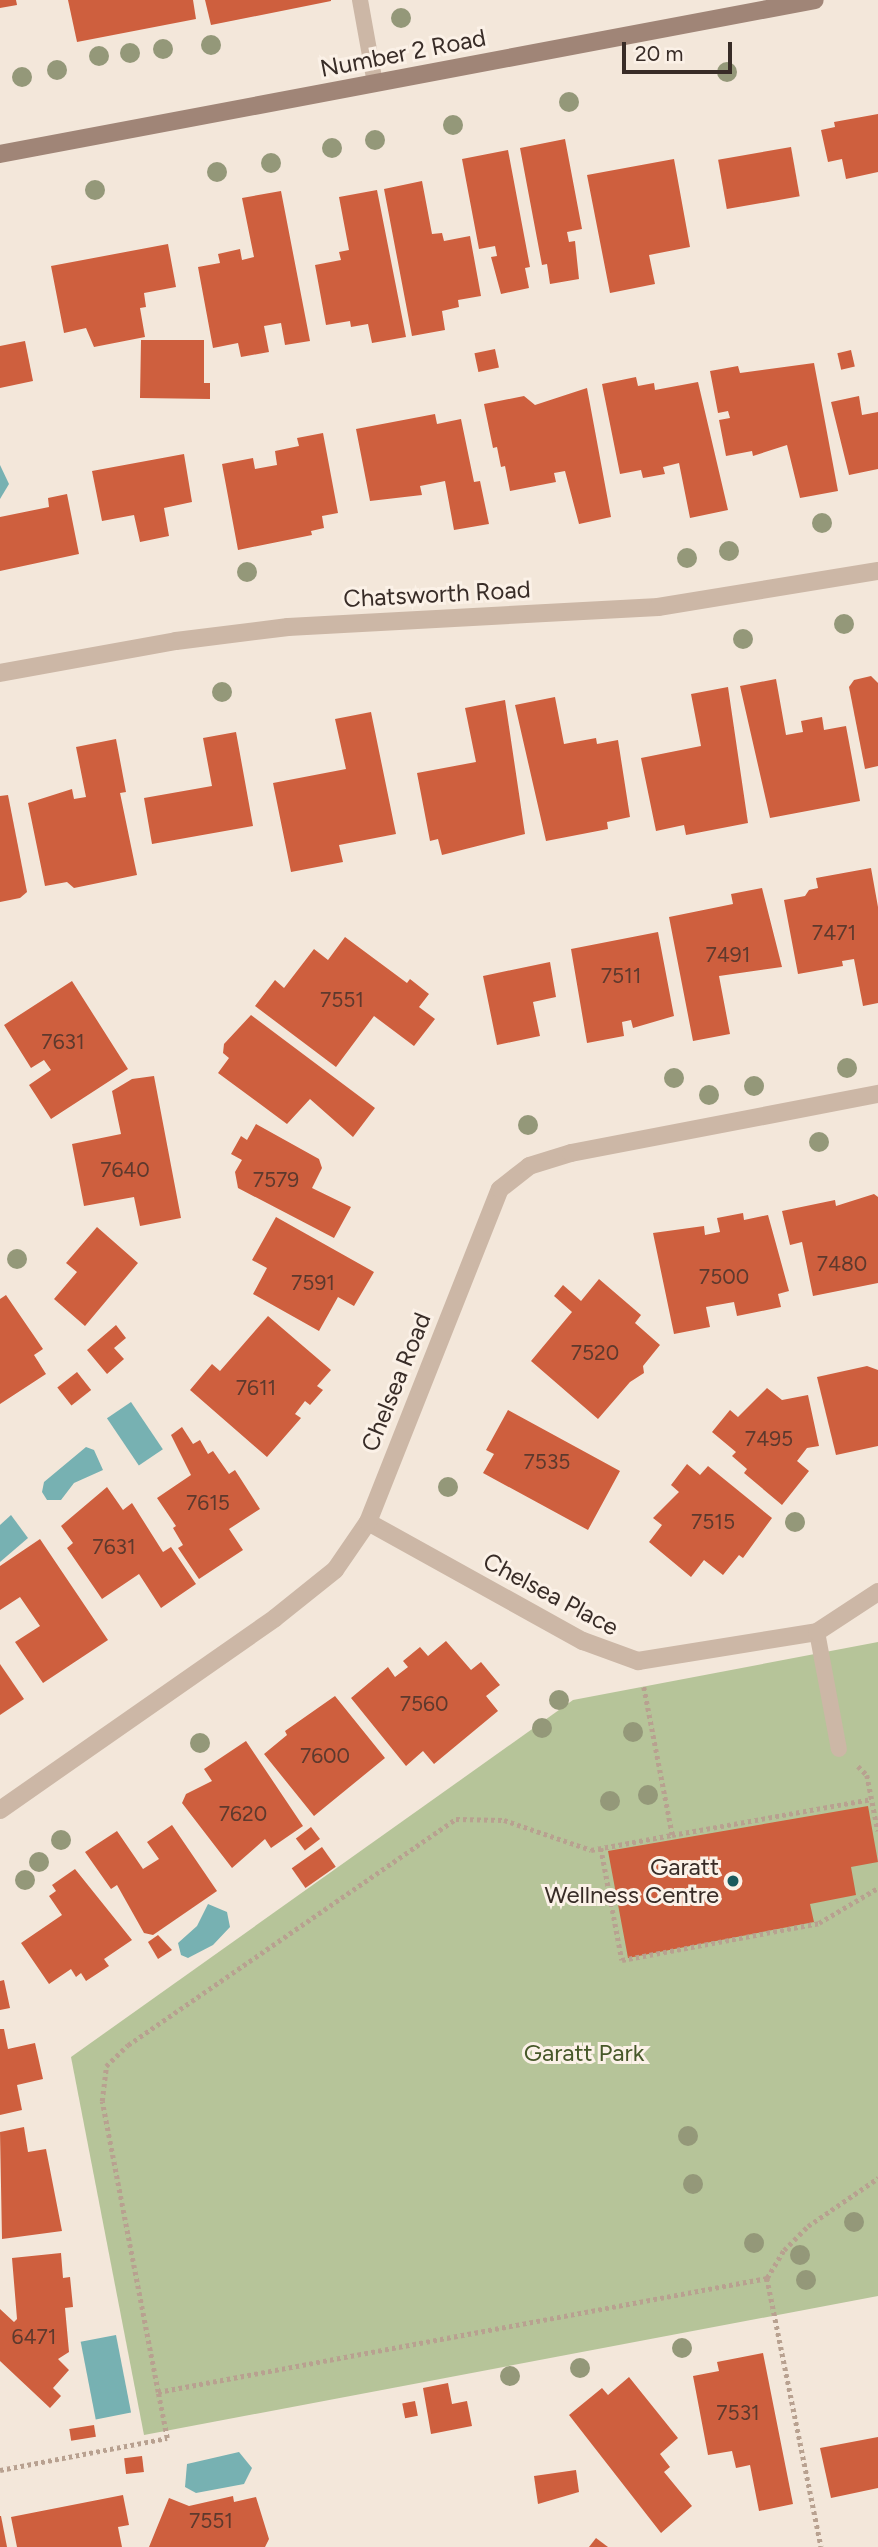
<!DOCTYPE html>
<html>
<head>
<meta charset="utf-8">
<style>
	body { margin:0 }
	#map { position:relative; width:878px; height:2547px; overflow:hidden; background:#f3e7da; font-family:Figtree,sans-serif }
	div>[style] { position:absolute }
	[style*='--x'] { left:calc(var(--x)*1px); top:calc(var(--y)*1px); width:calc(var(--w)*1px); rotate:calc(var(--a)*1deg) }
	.green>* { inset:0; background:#b6c499 }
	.water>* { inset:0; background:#77b1b2; transform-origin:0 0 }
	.building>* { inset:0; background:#ce5f3e; transform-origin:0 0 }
	.path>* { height:4.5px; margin-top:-2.25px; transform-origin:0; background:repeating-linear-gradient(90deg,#b8a190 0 3.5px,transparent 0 7px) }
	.service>* { height:16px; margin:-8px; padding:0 8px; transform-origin:8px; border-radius:8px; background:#ccb7a6 }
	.minor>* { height:18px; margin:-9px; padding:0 9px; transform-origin:9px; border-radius:9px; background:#ccb7a6 }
	.secondary>* { height:18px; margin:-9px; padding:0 9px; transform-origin:9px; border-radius:9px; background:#a08577 }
	.trees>* { width:20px; height:20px; margin:-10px; border-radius:50%; background:#949879 }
	.dots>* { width:19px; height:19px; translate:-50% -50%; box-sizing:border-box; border:4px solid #fbf1e7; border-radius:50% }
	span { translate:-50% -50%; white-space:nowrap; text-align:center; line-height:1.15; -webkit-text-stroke:6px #fbf1e7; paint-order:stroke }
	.number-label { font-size:21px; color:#5e392d }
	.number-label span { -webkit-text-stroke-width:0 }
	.street-label { font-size:24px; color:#382c27 }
	.poi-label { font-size:24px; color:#382c27 }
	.right { translate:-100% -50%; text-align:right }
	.park-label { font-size:24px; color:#475829 }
	.scale { position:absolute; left:622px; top:42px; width:110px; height:32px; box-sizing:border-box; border:4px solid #382c27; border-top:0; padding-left:9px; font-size:21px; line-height:24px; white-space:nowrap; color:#382c27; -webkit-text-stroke:5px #fbf1e7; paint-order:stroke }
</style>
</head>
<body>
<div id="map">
	<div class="green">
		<div style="clip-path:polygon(878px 1642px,878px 2296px,144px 2435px,71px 2057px,573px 1700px)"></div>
	</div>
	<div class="water">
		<div style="clip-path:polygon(0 465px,9px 484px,0 499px)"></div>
		<div style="left:131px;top:1402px;width:57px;height:29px;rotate:56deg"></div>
		<div style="clip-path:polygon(86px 1447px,94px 1450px,103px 1470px,74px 1483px,61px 1500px,47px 1500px,42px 1492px,44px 1482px)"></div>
		<div style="clip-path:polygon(11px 1515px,28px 1538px,0 1562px,0 1525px)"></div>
		<div style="clip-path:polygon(208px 1904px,227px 1912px,230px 1927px,213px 1945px,188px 1958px,181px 1955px,178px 1943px,197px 1926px)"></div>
		<div style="left:116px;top:2335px;width:79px;height:36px;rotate:79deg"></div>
		<div style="clip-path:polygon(239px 2452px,252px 2468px,244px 2484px,196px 2493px,185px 2487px,187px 2464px)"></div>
	</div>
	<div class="building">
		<div style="clip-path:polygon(0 0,16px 0,17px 5px,0 8px)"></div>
		<div style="clip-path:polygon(68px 0,193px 0,196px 19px,77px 42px)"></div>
		<div style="clip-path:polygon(205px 0,331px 0,331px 1px,211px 25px)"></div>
		<div style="clip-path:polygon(878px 114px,878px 172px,846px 179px,842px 159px,828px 162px,821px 130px,835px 127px,834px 122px)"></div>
		<div style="clip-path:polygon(565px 139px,582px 229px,567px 232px,569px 242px,575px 241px,579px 279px,550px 284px,547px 264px,542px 265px,520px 148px)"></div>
		<div style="left:791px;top:147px;width:50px;height:74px;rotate:80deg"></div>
		<div style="clip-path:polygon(508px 150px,530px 267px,525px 268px,529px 288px,501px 294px,491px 257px,497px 256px,495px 246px,479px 249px,462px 159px)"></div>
		<div style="clip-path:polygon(674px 159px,690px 247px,649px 255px,655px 284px,610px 293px,587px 175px)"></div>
		<div style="clip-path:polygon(422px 181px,432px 234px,442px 233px,444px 241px,470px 236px,481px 296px,458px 300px,459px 307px,442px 311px,445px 330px,412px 336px,384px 189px)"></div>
		<div style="clip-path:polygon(377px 190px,406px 337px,372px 343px,368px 324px,351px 327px,350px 321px,326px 325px,315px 265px,341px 260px,339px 252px,349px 250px,339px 197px)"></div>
		<div style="clip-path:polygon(281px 191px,310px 341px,285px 345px,281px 323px,264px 326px,269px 352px,241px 357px,238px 343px,213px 348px,198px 267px,220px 263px,218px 254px,240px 249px,242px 260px,254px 257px,242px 198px)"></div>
		<div style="clip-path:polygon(168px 244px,176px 287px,144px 293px,146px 307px,140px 308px,145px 337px,94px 347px,86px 328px,64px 333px,51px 266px)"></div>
		<div style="clip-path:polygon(141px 340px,204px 340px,204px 383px,210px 383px,210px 399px,140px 398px)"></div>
		<div style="clip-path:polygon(25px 341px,33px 381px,0 388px,0 346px)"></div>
		<div style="left:495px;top:349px;width:19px;height:21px;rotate:78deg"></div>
		<div style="left:851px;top:350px;width:17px;height:14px;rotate:77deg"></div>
		<div style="clip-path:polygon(814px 363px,838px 491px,800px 498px,787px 445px,753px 456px,752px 451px,726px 456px,719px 420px,730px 418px,728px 411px,718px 413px,710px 371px,738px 366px,740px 373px)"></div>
		<div style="clip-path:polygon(636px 377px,638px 386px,654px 383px,655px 390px,698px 382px,728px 510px,690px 518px,679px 463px,663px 467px,665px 474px,643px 478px,641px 470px,620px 474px,602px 384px)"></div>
		<div style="clip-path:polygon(587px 388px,611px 517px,579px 524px,565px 471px,554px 473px,556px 482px,510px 491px,505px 466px,501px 467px,497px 447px,493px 448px,484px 404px,524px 396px,535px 405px)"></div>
		<div style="clip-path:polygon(859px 396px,862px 415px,878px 412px,878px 469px,849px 475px,831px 402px)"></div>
		<div style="clip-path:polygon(435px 414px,437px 424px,461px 419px,474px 482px,480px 481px,489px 524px,454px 530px,445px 481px,420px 486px,422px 495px,370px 501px,356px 429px)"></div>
		<div style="clip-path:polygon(323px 433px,338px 513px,322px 516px,324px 528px,311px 531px,312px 535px,238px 550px,222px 464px,253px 458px,255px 469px,277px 465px,275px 451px,299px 446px,297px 438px)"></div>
		<div style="clip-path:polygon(184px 454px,192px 502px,164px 508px,169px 536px,140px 542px,134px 515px,102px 521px,92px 471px)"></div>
		<div style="clip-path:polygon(67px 494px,79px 554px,0 571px,0 517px,49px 507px,48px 498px)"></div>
		<div style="clip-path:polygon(871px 676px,878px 683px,878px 766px,865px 769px,849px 687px,854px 680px)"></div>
		<div style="clip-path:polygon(776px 679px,786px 735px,803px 732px,801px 721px,822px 717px,824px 730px,846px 726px,860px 801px,770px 818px,740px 686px)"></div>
		<div style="clip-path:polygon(728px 687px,748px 823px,686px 835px,684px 825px,656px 831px,641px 758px,701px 746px,691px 694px)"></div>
		<div style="clip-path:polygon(555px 697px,564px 744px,596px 738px,597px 744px,618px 740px,630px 817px,607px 822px,608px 829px,546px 841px,515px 705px)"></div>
		<div style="clip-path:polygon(505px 700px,525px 834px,442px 855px,438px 839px,430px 841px,417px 773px,476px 762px,465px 708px)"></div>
		<div style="clip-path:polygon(371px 712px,396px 834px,339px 845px,343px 862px,291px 872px,273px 783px,346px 769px,335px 719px)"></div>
		<div style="clip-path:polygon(236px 732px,253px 826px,152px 844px,144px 798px,212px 786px,203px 738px)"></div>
		<div style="clip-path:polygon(116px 739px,126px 792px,120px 793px,137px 875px,74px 888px,67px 882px,45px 886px,28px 803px,72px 789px,74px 799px,86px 797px,76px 747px)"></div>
		<div style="clip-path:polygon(8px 795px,27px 892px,20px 898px,0 902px,0 796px)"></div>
		<div style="clip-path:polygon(871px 868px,878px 907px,878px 1003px,863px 1006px,854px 959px,842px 961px,843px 966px,798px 974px,784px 900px,805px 896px,809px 890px,818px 888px,816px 878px)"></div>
		<div style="clip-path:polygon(762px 888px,782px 967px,719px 976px,730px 1034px,693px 1041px,669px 917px,733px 904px,731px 894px)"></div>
		<div style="clip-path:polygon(658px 932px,674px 1016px,633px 1028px,631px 1020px,622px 1022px,624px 1036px,587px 1043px,571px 949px)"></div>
		<div style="clip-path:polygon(345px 937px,407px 983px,410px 979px,429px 994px,419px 1007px,435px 1019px,414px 1046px,374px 1016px,336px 1067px,255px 1006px,275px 980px,284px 988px,314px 949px,328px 960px)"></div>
		<div style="clip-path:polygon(550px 962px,556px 997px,533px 1002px,540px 1036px,497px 1045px,483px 976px)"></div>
		<div style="clip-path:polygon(72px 981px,128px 1069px,51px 1119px,29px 1085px,51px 1070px,44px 1060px,31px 1068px,4px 1025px)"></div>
		<div style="clip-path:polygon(251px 1015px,375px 1108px,353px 1137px,310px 1099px,287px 1124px,218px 1073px,229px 1058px,223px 1053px,224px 1044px)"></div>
		<div style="clip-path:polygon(154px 1076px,181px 1218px,140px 1226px,134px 1197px,84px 1206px,72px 1144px,121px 1134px,112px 1091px,132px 1079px)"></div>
		<div style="clip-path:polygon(256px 1124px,319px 1159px,322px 1168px,312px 1188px,351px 1207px,334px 1238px,238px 1188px,235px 1172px,242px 1160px,231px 1154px,241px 1136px,247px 1140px)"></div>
		<div style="clip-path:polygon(874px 1194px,878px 1197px,878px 1283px,813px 1296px,802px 1242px,790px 1245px,782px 1211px,835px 1200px,836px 1206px)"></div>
		<div style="clip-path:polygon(743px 1213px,744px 1220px,768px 1215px,789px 1291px,778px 1294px,781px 1307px,737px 1316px,734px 1302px,706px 1307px,710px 1327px,674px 1334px,653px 1233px,704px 1226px,705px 1235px,720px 1232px,717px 1218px)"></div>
		<div style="clip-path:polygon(276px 1217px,374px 1272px,354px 1306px,338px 1297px,319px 1331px,253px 1294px,267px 1268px,252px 1260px)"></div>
		<div style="clip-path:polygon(97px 1227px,138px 1263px,85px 1326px,54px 1299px,77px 1272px,66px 1263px)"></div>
		<div style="clip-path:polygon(599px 1279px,641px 1315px,635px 1323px,660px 1345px,643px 1366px,644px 1373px,630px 1382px,598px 1419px,531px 1361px,572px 1312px,554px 1296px,563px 1285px,581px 1301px)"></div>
		<div style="clip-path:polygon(6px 1295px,43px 1349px,34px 1355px,46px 1374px,0 1404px,0 1299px)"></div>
		<div style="clip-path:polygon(268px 1316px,331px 1370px,317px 1386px,323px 1390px,310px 1405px,305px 1401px,295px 1414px,301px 1418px,267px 1457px,190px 1390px,212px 1364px,220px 1371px)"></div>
		<div style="clip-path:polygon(116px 1325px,126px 1338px,114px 1348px,124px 1359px,107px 1374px,87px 1350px)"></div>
		<div style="clip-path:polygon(867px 1366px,878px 1370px,878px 1446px,836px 1455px,817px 1377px)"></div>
		<div style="left:77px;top:1372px;width:23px;height:25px;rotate:52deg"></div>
		<div style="clip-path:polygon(767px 1388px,782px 1400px,808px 1395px,819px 1446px,807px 1448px,797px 1461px,809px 1471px,782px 1505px,744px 1473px,747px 1469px,732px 1456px,736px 1452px,712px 1432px,730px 1410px,738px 1417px)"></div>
		<div style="clip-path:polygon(508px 1410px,620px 1471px,588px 1530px,483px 1473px,494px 1454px,486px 1450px)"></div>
		<div style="clip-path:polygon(182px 1427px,193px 1444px,200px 1440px,208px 1454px,213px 1451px,229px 1474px,235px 1470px,260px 1509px,229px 1529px,243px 1550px,199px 1579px,178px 1548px,183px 1545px,173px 1528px,176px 1526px,157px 1498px,191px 1475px,171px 1435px)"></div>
		<div style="clip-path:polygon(687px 1464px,700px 1475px,708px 1466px,772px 1518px,743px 1558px,739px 1555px,723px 1575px,704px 1560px,691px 1577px,649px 1542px,662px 1525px,653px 1518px,679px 1492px,671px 1485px)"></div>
		<div style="clip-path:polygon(107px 1487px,123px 1510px,132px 1503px,163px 1552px,171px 1547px,196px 1584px,161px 1608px,139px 1574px,102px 1599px,67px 1548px,73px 1543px,61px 1526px)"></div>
		<div style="clip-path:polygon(40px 1539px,108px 1640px,43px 1683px,15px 1642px,40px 1626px,20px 1597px,0 1610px,0 1566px)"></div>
		<div style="clip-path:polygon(446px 1641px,471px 1670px,481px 1662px,500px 1685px,486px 1696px,498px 1711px,434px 1764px,423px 1751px,406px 1766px,351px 1698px,388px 1667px,395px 1677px,408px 1667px,403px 1661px,420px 1647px,428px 1656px)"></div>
		<div style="clip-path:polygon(0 1664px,24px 1699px,0 1715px)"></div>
		<div style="clip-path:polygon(335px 1696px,385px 1758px,314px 1816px,264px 1754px,287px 1735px,285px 1731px)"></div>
		<div style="clip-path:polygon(246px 1741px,303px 1826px,271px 1848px,265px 1839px,232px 1868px,182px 1803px,186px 1794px,212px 1781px,204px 1769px)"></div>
		<div style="clip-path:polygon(868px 1806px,878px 1862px,851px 1867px,856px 1895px,810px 1904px,814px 1922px,628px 1958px,608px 1851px)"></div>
		<div style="clip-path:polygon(172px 1825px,217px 1891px,153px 1935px,144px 1933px,117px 1885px,111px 1889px,85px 1852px,117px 1831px,143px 1869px,159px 1859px,147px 1842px)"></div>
		<div style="left:311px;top:1827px;width:15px;height:19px;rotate:53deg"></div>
		<div style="left:322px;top:1847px;width:24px;height:37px;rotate:55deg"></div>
		<div style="clip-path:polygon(75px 1869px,132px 1940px,104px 1959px,109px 1966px,86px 1981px,81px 1973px,76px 1977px,71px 1969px,49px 1984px,21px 1943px,62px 1915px,49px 1896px,56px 1891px,52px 1885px)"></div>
		<div style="clip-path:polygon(158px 1935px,172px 1950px,158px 1959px,148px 1942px)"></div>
		<div style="clip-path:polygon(4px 1980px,10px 2008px,0 2010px,0 1981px)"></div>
		<div style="clip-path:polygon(0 2029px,4px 2029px,8px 2049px,35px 2043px,43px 2079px,17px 2085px,22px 2110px,0 2115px)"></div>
		<div style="clip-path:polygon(24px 2127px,28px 2152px,46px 2149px,62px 2231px,2px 2239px,0 2132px)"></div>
		<div style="clip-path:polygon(61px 2253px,63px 2278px,70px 2277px,73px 2307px,65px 2308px,69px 2352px,58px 2359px,69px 2370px,53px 2388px,61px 2396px,50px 2408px,0 2361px,0 2309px,14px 2322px,17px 2319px,12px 2258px)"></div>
		<div style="clip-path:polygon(763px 2353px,793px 2504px,759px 2511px,750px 2465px,736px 2468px,732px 2451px,708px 2455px,693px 2376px,719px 2371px,717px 2362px)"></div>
		<div style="clip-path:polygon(629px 2377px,678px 2438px,660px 2454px,670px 2467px,664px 2472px,692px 2506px,661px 2533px,569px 2415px,602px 2388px,608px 2395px)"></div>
		<div style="clip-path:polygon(448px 2383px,452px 2404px,467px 2401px,472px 2426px,431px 2434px,423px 2388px)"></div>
		<div style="left:415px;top:2401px;width:15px;height:13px;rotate:79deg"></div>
		<div style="left:94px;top:2425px;width:12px;height:25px;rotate:81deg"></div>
		<div style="clip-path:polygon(878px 2437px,878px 2488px,831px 2498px,820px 2448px)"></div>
		<div style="left:142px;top:2456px;width:16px;height:18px;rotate:83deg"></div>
		<div style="clip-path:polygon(576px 2470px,579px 2492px,538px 2504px,534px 2476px)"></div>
		<div style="clip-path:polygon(123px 2495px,129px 2525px,118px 2527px,122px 2547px,17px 2547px,11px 2517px)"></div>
		<div style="clip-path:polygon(233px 2496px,234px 2502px,256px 2497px,269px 2539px,265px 2547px,149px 2547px,169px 2498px,189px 2506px)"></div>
		<div style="clip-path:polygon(0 2516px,1px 2516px,7px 2547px,0 2547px)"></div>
		<div style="clip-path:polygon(596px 2538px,608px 2547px,589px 2547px)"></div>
	</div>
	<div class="path">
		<div style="--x:858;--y:1766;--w:13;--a:45"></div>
		<div style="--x:867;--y:1775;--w:57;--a:78.9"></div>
		<div style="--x:672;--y:1835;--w:203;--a:-10.2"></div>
		<div style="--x:601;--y:1848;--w:114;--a:79.4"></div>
		<div style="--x:622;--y:1960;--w:200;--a:-10.6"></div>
		<div style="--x:819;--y:1923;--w:69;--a:-30.7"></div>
		<div style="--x:767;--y:2278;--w:274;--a:78.6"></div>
		<div style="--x:158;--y:2392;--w:296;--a:-100.9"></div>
		<div style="--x:102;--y:2101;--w:35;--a:-83"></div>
		<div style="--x:106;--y:2066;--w:30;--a:-44"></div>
		<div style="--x:128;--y:2045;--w:398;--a:-34.6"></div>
		<div style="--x:456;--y:1819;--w:48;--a:1.2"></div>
		<div style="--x:504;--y:1820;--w:92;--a:19"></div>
		<div style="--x:591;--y:1850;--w:82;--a:-10.5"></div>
		<div style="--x:672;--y:1835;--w:153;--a:-100.9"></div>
		<div style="--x:0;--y:2470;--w:170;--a:-10.8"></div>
		<div style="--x:167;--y:2438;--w:47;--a:-101.1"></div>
		<div style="--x:158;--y:2392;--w:620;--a:-10.6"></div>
		<div style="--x:767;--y:2278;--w:33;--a:-59"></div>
		<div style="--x:784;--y:2250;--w:34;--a:-45"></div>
		<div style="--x:808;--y:2226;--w:85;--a:-34.4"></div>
	</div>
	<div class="service">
		<div style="--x:360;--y:0;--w:84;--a:79.8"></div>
		<div style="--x:817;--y:1632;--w:119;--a:79.4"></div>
	</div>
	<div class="minor">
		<div style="--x:0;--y:673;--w:179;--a:-10.3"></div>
		<div style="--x:176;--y:641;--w:113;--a:-7.1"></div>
		<div style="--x:288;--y:627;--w:371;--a:-3.1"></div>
		<div style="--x:658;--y:607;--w:223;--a:-9.3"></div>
		<div style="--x:368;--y:1522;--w:246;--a:29"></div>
		<div style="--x:583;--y:1641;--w:59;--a:20"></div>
		<div style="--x:638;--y:1661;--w:181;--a:-9.2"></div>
		<div style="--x:817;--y:1632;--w:73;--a:-33.3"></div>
		<div style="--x:0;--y:1810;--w:335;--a:-34.9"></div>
		<div style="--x:275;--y:1618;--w:77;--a:-38.7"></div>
		<div style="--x:335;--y:1570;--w:58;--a:-55.5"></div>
		<div style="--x:368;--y:1522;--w:358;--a:-68.4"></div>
		<div style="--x:500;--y:1189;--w:37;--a:-38"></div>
		<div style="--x:529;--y:1166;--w:44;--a:-17.2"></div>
		<div style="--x:571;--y:1153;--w:313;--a:-10.9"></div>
	</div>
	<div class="secondary">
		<div style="--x:0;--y:154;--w:829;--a:-10.7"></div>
	</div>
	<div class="trees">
		<div style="left:401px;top:18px"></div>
		<div style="left:211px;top:45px"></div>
		<div style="left:163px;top:49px"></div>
		<div style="left:130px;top:53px"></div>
		<div style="left:99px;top:56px"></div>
		<div style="left:57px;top:70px"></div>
		<div style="left:727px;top:72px"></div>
		<div style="left:22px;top:77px"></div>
		<div style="left:569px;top:102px"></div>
		<div style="left:453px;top:125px"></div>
		<div style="left:375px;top:140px"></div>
		<div style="left:332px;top:148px"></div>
		<div style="left:271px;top:163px"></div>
		<div style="left:217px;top:172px"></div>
		<div style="left:95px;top:190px"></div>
		<div style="left:822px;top:523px"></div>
		<div style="left:729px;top:551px"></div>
		<div style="left:687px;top:558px"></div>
		<div style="left:247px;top:572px"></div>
		<div style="left:844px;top:624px"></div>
		<div style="left:743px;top:639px"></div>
		<div style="left:222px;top:692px"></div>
		<div style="left:847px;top:1068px"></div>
		<div style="left:674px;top:1078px"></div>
		<div style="left:754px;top:1086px"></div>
		<div style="left:709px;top:1095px"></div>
		<div style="left:528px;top:1125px"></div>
		<div style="left:819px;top:1142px"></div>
		<div style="left:17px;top:1259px"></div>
		<div style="left:448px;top:1487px"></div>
		<div style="left:795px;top:1522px"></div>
		<div style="left:559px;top:1700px"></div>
		<div style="left:542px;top:1728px"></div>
		<div style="left:633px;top:1732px"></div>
		<div style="left:200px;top:1743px"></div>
		<div style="left:648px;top:1795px"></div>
		<div style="left:610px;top:1801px"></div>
		<div style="left:61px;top:1840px"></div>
		<div style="left:39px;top:1862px"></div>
		<div style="left:25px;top:1880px"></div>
		<div style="left:688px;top:2136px"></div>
		<div style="left:693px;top:2184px"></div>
		<div style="left:854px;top:2222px"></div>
		<div style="left:754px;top:2243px"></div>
		<div style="left:800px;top:2255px"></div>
		<div style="left:806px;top:2280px"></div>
		<div style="left:682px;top:2348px"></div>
		<div style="left:580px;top:2368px"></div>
		<div style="left:510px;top:2376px"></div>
	</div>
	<div class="dots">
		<div style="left:733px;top:1881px;background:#1a595c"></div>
	</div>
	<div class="number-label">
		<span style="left:834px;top:933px">7471</span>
		<span style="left:728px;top:955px">7491</span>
		<span style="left:621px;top:976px">7511</span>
		<span style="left:342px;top:1000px">7551</span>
		<span style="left:63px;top:1042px">7631</span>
		<span style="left:125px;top:1170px">7640</span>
		<span style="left:276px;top:1180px">7579</span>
		<span style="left:842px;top:1264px">7480</span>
		<span style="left:724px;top:1277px">7500</span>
		<span style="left:313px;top:1283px">7591</span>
		<span style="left:595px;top:1353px">7520</span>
		<span style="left:256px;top:1388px">7611</span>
		<span style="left:769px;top:1439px">7495</span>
		<span style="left:547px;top:1462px">7535</span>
		<span style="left:208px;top:1503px">7615</span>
		<span style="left:713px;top:1522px">7515</span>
		<span style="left:114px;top:1547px">7631</span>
		<span style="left:424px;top:1704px">7560</span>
		<span style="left:325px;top:1756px">7600</span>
		<span style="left:243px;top:1814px">7620</span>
		<span style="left:34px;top:2337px">6471</span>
		<span style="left:738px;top:2413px">7531</span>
		<span style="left:211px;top:2521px">7551</span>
	</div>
	<div class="street-label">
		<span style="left:403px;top:53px;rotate:-11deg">Number 2 Road</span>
		<span style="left:437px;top:594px;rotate:-3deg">Chatsworth Road</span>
		<span style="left:396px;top:1382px;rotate:-68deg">Chelsea Road</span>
		<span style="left:551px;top:1594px;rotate:28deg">Chelsea Place</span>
	</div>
	<div class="poi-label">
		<span class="right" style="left:719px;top:1881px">Garatt<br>Wellness Centre</span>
	</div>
	<div class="park-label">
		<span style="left:584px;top:2053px">Garatt Park</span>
	</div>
	<div class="scale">20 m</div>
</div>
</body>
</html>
